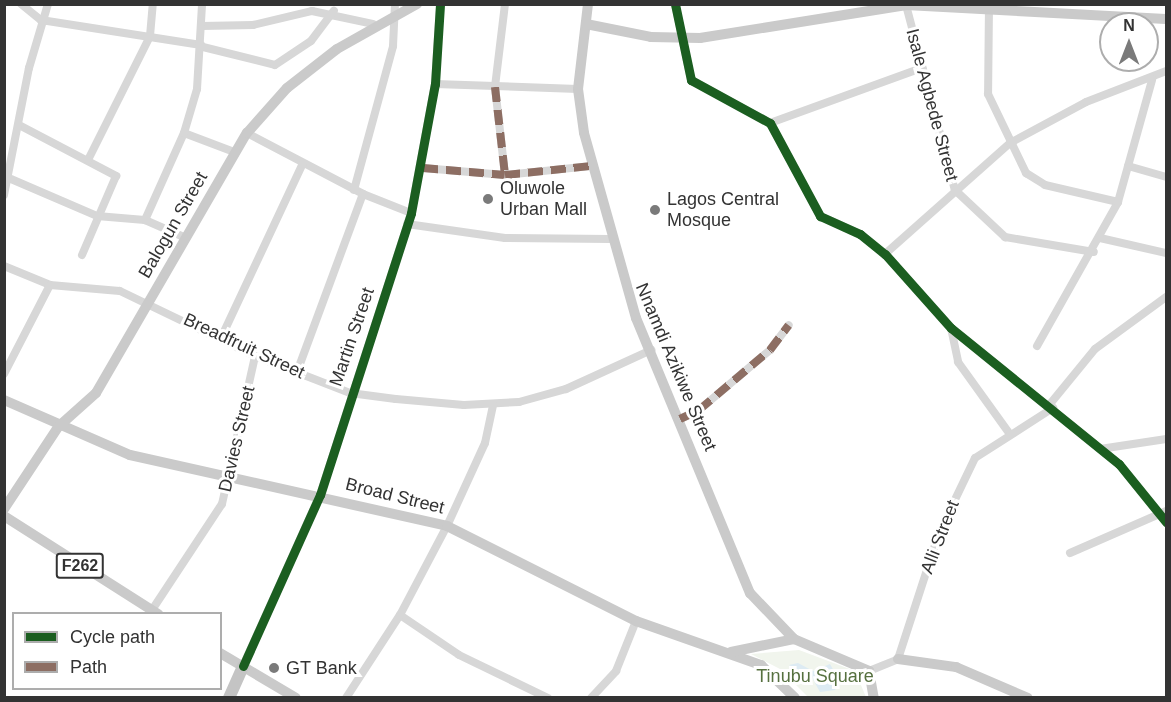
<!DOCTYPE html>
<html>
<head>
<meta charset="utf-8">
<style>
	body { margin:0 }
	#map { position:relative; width:1171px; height:702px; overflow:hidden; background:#fff; font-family:Arial,sans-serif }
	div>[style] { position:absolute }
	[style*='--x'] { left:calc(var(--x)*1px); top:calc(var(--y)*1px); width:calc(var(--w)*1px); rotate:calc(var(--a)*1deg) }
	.green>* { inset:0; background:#f1f5ed }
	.water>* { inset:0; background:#ddebf3 }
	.minor>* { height:8px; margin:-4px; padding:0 4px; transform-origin:4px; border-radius:4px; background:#d7d7d7 }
	.major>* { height:10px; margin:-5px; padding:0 5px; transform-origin:5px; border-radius:5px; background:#cacaca }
	.highway>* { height:12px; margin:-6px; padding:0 6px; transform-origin:6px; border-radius:6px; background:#c4c4c4 }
	.quiet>* { height:8px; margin-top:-4px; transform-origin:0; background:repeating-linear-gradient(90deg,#8d6e63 0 15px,transparent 0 23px) }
	.cycleway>* { height:9px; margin:-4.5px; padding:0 4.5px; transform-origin:4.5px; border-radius:4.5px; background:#1b5e20 }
	.dots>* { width:16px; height:16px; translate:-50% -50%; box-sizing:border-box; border:3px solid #fff; border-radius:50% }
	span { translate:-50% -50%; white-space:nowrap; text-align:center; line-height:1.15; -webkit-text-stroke:6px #fff; paint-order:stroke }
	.shield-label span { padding:2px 4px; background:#fff; border:2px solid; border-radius:4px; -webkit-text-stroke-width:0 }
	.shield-label { font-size:16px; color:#333; font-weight:700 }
	.street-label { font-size:18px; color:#333 }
	.poi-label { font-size:18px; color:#333 }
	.left { translate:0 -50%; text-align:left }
	.park-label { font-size:18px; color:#56703f }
	.frame { position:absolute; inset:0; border:6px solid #333; pointer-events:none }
	.legend { position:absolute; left:12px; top:612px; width:210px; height:78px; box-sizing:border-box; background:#fff; border:2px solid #adadad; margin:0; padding:8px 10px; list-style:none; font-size:18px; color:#333 }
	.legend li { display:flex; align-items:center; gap:12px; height:30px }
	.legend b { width:30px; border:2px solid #adadad }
	.north { position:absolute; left:1099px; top:12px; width:60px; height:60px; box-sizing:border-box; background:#fff; border:2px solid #adadad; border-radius:50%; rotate:0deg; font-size:16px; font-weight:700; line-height:24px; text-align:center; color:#333 }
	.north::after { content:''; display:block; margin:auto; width:21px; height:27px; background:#7a7a7a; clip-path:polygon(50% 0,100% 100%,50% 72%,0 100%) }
</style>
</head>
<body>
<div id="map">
	<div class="green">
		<div style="clip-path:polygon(799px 650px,855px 671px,866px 697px,808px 697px,780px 669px,751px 654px)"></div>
	</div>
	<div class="water">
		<div style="clip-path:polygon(798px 663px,813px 671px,830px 664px,840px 682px,835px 690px,820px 692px,811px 676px,789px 665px)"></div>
	</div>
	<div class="minor">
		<div style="--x:21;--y:4;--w:26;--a:39"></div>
		<div style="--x:41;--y:20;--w:162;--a:8.9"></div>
		<div style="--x:505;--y:4;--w:84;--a:96.9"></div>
		<div style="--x:495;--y:87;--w:89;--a:83.5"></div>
		<div style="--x:675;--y:4;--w:78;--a:78.1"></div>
		<div style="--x:691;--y:80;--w:90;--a:28.6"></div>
		<div style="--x:770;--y:123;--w:106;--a:61.7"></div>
		<div style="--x:820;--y:216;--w:44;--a:24.2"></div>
		<div style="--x:860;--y:234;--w:32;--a:39"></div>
		<div style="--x:885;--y:254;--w:99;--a:48.3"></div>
		<div style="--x:951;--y:328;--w:216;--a:39"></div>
		<div style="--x:1119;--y:464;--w:75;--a:51"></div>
		<div style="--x:906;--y:5;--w:191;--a:75.2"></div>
		<div style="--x:955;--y:190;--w:69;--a:43.2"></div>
		<div style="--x:1005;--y:237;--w:90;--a:9.6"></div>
		<div style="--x:989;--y:5;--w:89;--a:90.6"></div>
		<div style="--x:988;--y:94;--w:88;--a:64.3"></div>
		<div style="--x:1026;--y:173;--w:22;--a:32"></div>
		<div style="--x:1045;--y:185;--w:75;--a:13.1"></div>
		<div style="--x:202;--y:26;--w:51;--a:-1.1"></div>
		<div style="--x:253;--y:25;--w:61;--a:-13.3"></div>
		<div style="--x:312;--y:11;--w:62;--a:12"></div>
		<div style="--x:203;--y:47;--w:74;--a:14"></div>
		<div style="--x:275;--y:65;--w:43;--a:-33.7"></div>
		<div style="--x:311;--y:41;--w:38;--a:-53"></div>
		<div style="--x:435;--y:84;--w:143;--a:2"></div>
		<div style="--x:770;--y:123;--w:162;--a:-19.9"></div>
		<div style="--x:19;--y:125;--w:110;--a:27.7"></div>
		<div style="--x:116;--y:176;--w:86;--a:113.3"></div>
		<div style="--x:184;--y:133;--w:53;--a:20.8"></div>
		<div style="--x:247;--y:133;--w:131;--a:27.7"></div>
		<div style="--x:363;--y:194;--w:52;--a:21.6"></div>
		<div style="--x:88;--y:160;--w:139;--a:-63.4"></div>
		<div style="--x:150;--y:36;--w:32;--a:-85"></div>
		<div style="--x:1128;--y:166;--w:40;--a:16"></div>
		<div style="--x:423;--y:168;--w:82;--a:4.9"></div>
		<div style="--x:505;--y:175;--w:85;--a:-6"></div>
		<div style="--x:11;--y:179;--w:94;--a:23.3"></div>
		<div style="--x:97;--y:216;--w:48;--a:4.8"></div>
		<div style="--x:145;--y:220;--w:43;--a:23.6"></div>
		<div style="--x:354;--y:190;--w:149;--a:-74.8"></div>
		<div style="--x:393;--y:46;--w:42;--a:-87.3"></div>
		<div style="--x:4;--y:195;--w:129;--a:-78.9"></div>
		<div style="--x:29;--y:68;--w:67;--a:-73.5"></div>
		<div style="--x:145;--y:220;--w:95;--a:-65.9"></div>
		<div style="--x:184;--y:133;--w:46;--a:-73.5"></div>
		<div style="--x:197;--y:89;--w:85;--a:-86.6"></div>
		<div style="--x:407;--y:224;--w:99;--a:8.1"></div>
		<div style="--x:505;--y:238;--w:105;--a:0.5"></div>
		<div style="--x:1100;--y:238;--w:68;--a:12.8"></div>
		<div style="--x:885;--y:254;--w:167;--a:-41.6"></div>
		<div style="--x:1010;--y:143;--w:86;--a:-28.3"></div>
		<div style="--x:1086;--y:102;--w:86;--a:-21.2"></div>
		<div style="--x:4;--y:266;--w:50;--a:22.4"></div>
		<div style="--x:50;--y:285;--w:70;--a:4.9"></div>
		<div style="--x:120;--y:291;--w:150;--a:25.7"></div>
		<div style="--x:255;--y:356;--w:102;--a:21.3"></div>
		<div style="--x:350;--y:393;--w:46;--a:7.4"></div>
		<div style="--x:396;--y:399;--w:68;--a:5"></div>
		<div style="--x:464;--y:405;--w:55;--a:-3.1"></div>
		<div style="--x:519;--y:402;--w:49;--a:-15.5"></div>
		<div style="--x:566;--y:389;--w:94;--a:-24.6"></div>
		<div style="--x:951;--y:328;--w:35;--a:78"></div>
		<div style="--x:958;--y:362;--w:87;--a:54.3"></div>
		<div style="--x:222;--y:336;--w:191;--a:-64.9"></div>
		<div style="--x:1037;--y:346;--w:165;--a:-60.6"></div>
		<div style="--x:1118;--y:202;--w:127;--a:-74.4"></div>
		<div style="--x:297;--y:372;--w:190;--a:-69.7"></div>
		<div style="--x:4;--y:374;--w:100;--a:-62.7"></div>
		<div style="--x:1050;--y:404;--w:71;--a:-50.7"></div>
		<div style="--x:1095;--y:349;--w:88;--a:-36.2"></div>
		<div style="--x:680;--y:419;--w:21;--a:-25"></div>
		<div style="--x:699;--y:410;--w:93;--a:-40.2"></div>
		<div style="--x:770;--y:350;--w:31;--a:-53"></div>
		<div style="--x:1100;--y:449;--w:67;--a:-8.6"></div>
		<div style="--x:1070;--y:553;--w:105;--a:-23.6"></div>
		<div style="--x:152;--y:610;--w:127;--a:-56.6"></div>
		<div style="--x:222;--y:504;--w:152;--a:-77.4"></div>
		<div style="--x:400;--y:615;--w:71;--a:34.1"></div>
		<div style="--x:459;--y:655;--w:99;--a:25.8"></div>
		<div style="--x:243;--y:666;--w:188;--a:-65.8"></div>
		<div style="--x:320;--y:495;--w:296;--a:-72.1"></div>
		<div style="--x:411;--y:213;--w:131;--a:-79.5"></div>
		<div style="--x:435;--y:84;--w:80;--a:-86.4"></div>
		<div style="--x:869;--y:671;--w:31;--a:-22"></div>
		<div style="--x:898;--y:659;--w:133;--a:-72"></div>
		<div style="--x:939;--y:533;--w:83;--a:-64.4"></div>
		<div style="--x:975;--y:458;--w:93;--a:-32.7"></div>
		<div style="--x:346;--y:698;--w:99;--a:-57"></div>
		<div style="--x:400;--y:615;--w:101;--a:-62.2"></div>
		<div style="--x:447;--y:526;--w:91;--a:-65.4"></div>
		<div style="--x:485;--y:443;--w:39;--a:-78"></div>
		<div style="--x:591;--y:698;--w:37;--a:-47"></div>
		<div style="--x:616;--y:671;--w:54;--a:-68.2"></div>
	</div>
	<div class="major">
		<div style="--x:588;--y:4;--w:86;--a:96.7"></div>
		<div style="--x:578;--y:89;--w:44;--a:82.2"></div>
		<div style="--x:584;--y:133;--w:192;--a:74.3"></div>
		<div style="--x:636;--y:318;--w:298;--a:67.5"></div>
		<div style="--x:750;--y:593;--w:64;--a:46.3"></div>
		<div style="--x:794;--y:639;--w:82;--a:23.1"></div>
		<div style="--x:869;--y:671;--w:27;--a:80"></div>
		<div style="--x:586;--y:24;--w:66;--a:11.3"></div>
		<div style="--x:651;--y:37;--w:49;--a:1.2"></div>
		<div style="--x:700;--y:38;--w:209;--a:-9.1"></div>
		<div style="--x:906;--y:5;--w:260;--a:3.1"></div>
		<div style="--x:4;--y:400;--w:137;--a:23.6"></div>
		<div style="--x:130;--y:455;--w:325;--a:12.6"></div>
		<div style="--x:447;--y:526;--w:212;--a:26.7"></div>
		<div style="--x:636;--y:621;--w:133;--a:19.4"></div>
		<div style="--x:761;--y:665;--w:47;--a:44.1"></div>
		<div style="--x:4;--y:509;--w:98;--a:-56.6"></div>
		<div style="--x:58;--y:427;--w:51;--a:-41.8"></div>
		<div style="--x:96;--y:393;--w:301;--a:-59.9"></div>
		<div style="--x:247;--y:133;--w:60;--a:-48.4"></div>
		<div style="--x:287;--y:88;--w:63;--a:-38"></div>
		<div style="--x:337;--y:49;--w:92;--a:-29.4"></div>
		<div style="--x:4;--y:516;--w:183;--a:32.5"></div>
		<div style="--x:731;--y:652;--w:64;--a:-11.7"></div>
		<div style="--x:220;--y:653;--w:88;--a:30.6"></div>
		<div style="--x:898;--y:659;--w:59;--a:7.9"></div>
		<div style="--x:956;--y:667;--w:78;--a:23.3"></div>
	</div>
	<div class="highway">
		<div style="--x:229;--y:698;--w:35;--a:-66"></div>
	</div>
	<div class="quiet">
		<div style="--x:495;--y:87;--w:89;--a:83.5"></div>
		<div style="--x:423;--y:168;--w:82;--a:4.9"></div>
		<div style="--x:505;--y:175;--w:85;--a:-6"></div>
		<div style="--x:680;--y:419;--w:21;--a:-25"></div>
		<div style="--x:699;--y:410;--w:93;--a:-40.2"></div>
		<div style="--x:770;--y:350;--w:31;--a:-53"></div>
	</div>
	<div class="cycleway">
		<div style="--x:675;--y:4;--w:78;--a:78.1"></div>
		<div style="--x:691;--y:80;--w:90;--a:28.6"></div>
		<div style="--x:770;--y:123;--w:106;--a:61.7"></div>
		<div style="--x:820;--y:216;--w:44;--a:24.2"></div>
		<div style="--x:860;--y:234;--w:32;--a:39"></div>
		<div style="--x:885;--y:254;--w:99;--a:48.3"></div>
		<div style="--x:951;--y:328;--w:216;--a:39"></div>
		<div style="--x:1119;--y:464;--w:75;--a:51"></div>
		<div style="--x:243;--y:666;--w:188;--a:-65.8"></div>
		<div style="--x:320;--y:495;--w:296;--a:-72.1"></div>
		<div style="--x:411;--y:213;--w:131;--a:-79.5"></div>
		<div style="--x:435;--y:84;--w:80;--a:-86.4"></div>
	</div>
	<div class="dots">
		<div style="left:488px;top:199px;background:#7a7a7a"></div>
		<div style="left:655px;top:210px;background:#7a7a7a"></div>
		<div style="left:274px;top:668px;background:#7a7a7a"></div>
	</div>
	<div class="shield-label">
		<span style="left:80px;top:566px">F262</span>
	</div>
	<div class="street-label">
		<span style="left:932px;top:105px;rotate:75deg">Isale Agbede Street</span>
		<span style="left:173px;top:225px;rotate:-60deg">Balogun Street</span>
		<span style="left:352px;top:337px;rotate:-71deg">Martin Street</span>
		<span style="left:244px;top:346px;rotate:25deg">Breadfruit Street</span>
		<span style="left:676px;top:367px;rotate:67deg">Nnamdi Azikiwe Street</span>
		<span style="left:237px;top:439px;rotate:-77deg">Davies Street</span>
		<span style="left:395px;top:496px;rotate:14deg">Broad Street</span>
		<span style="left:940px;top:537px;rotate:-69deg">Alli Street</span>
	</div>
	<div class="poi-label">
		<span class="left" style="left:500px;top:199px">Oluwole<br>Urban Mall</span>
		<span class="left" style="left:667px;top:210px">Lagos Central<br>Mosque</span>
		<span class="left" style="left:286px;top:668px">GT Bank</span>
	</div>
	<div class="park-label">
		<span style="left:815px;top:676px">Tinubu Square</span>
	</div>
	<div class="frame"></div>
	<ul class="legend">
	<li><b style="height:8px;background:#1b5e20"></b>Cycle path</li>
	<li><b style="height:8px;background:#8d6e63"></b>Path</li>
	</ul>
	<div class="north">N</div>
</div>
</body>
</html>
